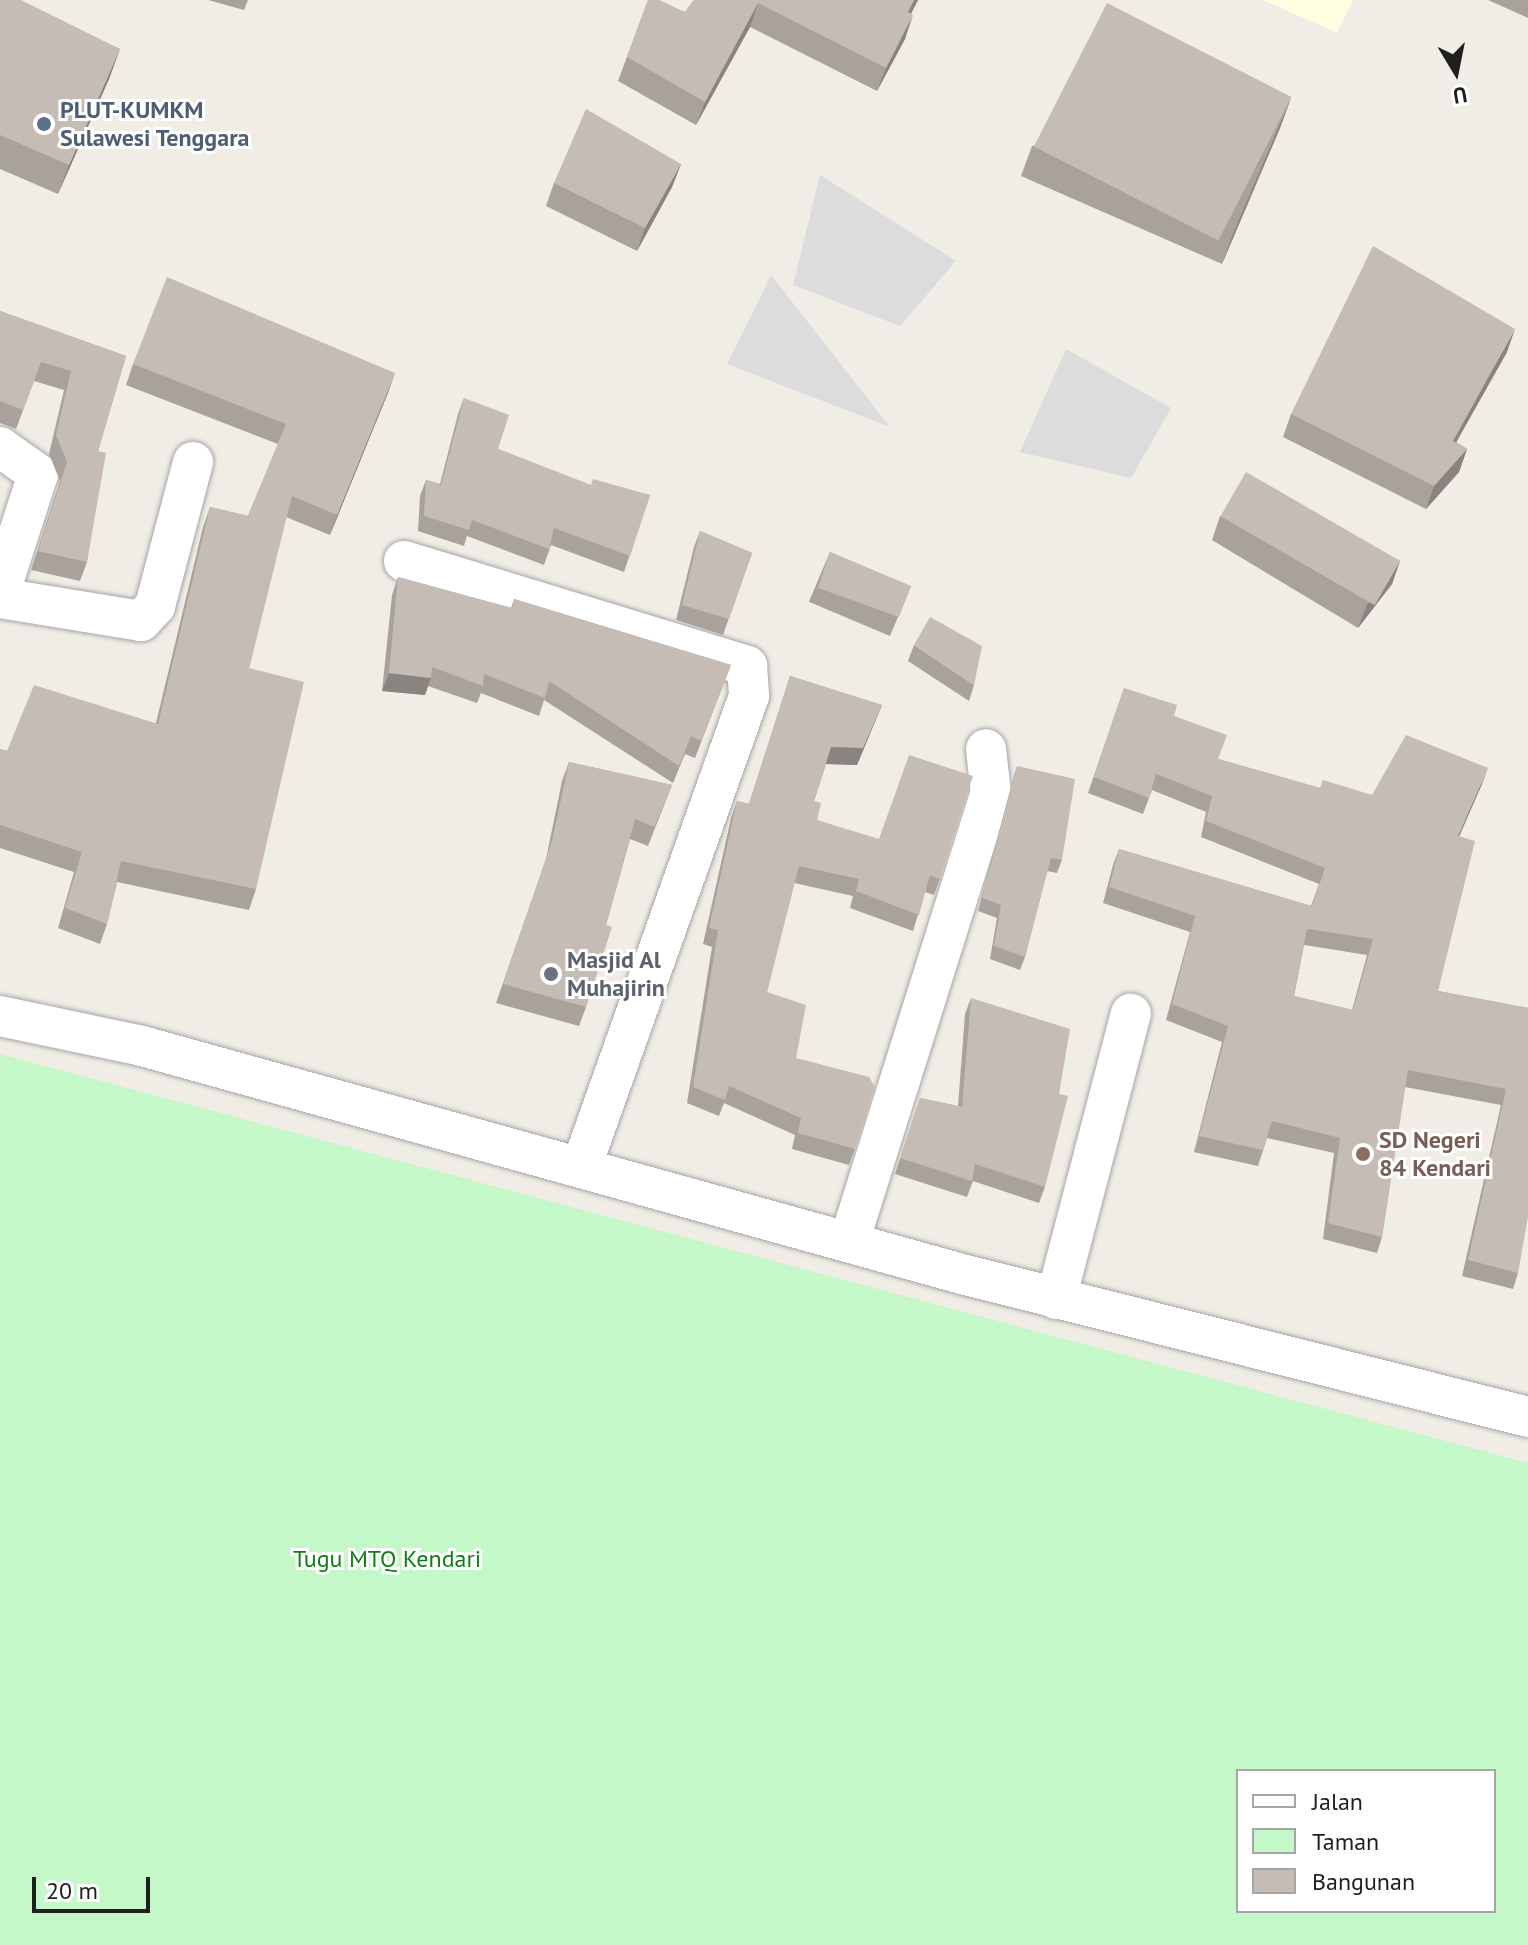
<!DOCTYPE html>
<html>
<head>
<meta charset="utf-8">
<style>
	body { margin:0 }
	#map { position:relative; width:1528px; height:1945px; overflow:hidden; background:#f0ece6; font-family:"PT Sans",sans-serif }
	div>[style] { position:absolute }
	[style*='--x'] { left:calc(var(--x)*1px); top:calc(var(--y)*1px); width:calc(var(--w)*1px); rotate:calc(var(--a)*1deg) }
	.residential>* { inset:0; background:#dddcdc }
	.education>* { inset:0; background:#fefee1 }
	.park>* { inset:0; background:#c4f8c8 }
	.roads { filter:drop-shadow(0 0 2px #a6a6a6) drop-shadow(0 0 2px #a6a6a6) }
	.minor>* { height:40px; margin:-20px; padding:0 20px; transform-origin:20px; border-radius:20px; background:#fff }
	.wall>* { inset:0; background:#a9a29c; transform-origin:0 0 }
	.shaded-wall>* { inset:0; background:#89847f }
	.building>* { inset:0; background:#c4bcb5; transform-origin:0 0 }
	.dots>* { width:22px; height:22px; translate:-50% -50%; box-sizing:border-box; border:4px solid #fff; border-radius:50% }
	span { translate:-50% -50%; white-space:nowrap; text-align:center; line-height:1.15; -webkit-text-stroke:6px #fff; paint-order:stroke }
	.service-label { font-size:24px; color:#4e5e75; font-weight:700 }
	.left { translate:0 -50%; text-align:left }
	.worship-label { font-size:24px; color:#5b616d; font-weight:700 }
	.education-label { font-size:24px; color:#785e54; font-weight:700 }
	.park-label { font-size:24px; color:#0e7d15 }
	.legend { position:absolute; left:1236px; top:1769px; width:260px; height:144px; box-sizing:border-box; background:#fff; border:2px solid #a5a5a5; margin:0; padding:10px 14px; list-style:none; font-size:24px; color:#1f1f1f }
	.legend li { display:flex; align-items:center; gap:16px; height:40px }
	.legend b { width:40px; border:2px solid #a5a5a5 }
	.north { position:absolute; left:1416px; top:32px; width:80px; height:80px; -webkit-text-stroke:6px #fff; paint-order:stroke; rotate:170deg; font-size:22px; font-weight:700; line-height:32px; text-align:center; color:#1f1f1f }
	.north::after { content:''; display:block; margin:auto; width:28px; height:36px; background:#1f1f1f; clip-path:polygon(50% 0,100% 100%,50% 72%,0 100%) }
	.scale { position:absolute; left:32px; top:1877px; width:118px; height:36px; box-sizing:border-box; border:4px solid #1f1f1f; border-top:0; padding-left:10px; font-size:24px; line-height:28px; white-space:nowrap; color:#1f1f1f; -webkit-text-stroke:6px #fff; paint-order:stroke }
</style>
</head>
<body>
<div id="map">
	<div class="residential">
		<div style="clip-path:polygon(820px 175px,956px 261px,900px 326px,793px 285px)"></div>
		<div style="clip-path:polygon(771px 275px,890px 427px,727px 364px)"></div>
		<div style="clip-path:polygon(1066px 349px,1171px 408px,1131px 478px,1020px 452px)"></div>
	</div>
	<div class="education">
		<div style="clip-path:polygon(1263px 0,1353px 0,1337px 33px)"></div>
	</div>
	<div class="park">
		<div style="clip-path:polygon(evenodd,0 1054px,1528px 1463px,1528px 1945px,0 1945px,0 1054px,1238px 1771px,1494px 1771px,1494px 1911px,1238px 1911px,1238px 1771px)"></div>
	</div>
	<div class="roads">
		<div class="minor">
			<div style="--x:0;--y:447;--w:47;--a:35.4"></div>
			<div style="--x:38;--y:474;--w:124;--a:107.9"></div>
			<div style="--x:404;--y:561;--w:359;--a:17"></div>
			<div style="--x:747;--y:666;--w:30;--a:86"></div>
			<div style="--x:749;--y:696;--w:498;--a:109.6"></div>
			<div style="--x:0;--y:598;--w:143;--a:9.3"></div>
			<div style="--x:141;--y:621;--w:21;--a:-47"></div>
			<div style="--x:155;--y:606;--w:149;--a:-75.2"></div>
			<div style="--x:0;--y:1016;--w:145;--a:11.9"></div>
			<div style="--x:142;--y:1046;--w:851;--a:15.54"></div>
			<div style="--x:962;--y:1274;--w:584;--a:14.18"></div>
			<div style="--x:849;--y:1242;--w:471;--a:-72.5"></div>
			<div style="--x:991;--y:793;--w:44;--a:-96.5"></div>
			<div style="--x:1056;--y:1299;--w:295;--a:-75.3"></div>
		</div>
	</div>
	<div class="wall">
		<div style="clip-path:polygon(0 0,120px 49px,109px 79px,58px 194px,0 169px)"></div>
		<div style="clip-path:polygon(208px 0,248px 0,244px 10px)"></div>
		<div style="clip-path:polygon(648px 0,685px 12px,694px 0,918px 0,911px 14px,905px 39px,877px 91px,750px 27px,696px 125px,618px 81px)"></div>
		<div style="clip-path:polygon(1488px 0,1528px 0,1528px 18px)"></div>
		<div style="clip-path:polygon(1291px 98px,1280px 128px,1222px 264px,1021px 176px,1032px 146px)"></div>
		<div style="clip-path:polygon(681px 164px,672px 187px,637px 251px,546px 206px,554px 183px)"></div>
		<div style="clip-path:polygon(0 311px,126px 356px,98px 451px,87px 562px,80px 581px,31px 570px,60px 481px,49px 454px,64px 390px,34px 381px,16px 429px,0 423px)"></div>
		<div style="clip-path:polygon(1507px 352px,1456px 442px,1467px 449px,1459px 472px,1426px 509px,1283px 437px,1291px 414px)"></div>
		<div style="clip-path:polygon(133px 364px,395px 373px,330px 535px,286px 517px,249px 668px,256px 889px,249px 910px,117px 882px,107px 924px,100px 944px,58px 928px,74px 872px,0 848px,0 749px,7px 751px,156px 723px,203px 527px,210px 507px,248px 516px,278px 444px,126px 385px)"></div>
		<div style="clip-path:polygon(464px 398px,498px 449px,590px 485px,650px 495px,624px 572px,551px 545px,544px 565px,467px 536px,464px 546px,418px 531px,420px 496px,426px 480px,440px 484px,458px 414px)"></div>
		<div style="clip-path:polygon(1220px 516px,1400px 561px,1392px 584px,1358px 628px,1212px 540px)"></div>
		<div style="clip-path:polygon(700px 531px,752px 553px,723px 635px,676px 620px,694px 547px)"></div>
		<div style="left:830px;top:552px;width:88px;height:54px;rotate:23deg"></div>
		<div style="clip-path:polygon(398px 577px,511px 608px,514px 599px,731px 665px,695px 758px,685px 754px,673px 783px,544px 700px,539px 716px,481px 693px,477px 703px,428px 686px,425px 695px,382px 691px,392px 595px)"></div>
		<div style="clip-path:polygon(914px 645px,974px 685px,969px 701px,908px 661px)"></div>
		<div style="clip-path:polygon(790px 676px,882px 705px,857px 765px,826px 764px,814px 801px,817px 820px,940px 879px,934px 895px,925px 892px,913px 931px,850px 908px,853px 896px,794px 883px,767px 992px,796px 1058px,855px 1149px,849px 1165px,792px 1149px,795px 1135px,724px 1103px,719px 1116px,687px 1103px,712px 947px,703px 944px,731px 818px,737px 801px,749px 804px)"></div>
		<div style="clip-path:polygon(evenodd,1124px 688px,1174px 716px,1218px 759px,1320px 788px,1372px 795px,1482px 784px,1459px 837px,1438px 991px,1528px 1008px,1518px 1273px,1513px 1289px,1462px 1276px,1501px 1105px,1405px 1087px,1382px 1237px,1377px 1253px,1323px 1239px,1334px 1153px,1267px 1138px,1258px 1166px,1194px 1152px,1222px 1042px,1166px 1020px,1190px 932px,1103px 903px,1113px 865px,1119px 849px,1311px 906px,1319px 884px,1201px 837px,1206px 812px,1152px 790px,1143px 814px,1088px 793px,1124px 688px,1304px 945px,1367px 955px,1352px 1010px,1294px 996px,1304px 945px)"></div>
		<div style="clip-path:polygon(569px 762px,672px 785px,648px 846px,630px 839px,606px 925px,586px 1007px,579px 1026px,496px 1003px,546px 859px,562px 781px)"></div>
		<div style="clip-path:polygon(1017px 766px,1062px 860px,1057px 873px,1047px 871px,1025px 957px,1020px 970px,990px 959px,997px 918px,978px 911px,1013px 779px)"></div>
		<div style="clip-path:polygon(971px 998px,1045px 1187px,1039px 1203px,973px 1181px,967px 1197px,895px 1174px,920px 1098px,958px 1106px,965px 1014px)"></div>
	</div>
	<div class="shaded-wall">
		<div style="clip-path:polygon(914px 0,918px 0,899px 36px,908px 12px)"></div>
		<div style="clip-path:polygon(758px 3px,750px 27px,696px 125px,705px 102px)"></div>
		<div style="clip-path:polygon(913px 15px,905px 39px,877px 91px,886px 68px)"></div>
		<div style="clip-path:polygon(120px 49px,109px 79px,58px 194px,69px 165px)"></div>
		<div style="clip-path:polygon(1291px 98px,1280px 128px,1222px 264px,1233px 234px)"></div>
		<div style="clip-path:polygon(681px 164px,672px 187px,637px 251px,645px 228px)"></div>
		<div style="clip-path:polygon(1515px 329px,1507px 352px,1444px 464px,1453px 441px)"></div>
		<div style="clip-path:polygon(395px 373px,388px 393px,330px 535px,337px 515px)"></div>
		<div style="clip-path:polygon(1467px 449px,1459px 472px,1426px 509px,1434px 486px)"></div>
		<div style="clip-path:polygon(1400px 561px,1392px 584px,1358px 628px,1367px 605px)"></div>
		<div style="clip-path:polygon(389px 673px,431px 678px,425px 695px,382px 691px)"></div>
		<div style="clip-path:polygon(882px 705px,857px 765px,825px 764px,831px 747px)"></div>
		<div style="clip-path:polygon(1488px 768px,1482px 784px,1452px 852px,1458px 836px)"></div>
	</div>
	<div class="building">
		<div style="clip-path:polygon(0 0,21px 0,120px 49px,69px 165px,0 135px)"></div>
		<div style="clip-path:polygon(648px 0,659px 0,685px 12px,694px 0,914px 0,908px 12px,913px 15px,886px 68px,758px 3px,705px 102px,627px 57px)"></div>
		<div style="left:1107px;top:3px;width:207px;height:161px;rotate:27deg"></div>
		<div style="clip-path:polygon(586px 109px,681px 164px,645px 228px,554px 183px)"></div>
		<div style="clip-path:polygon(1373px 246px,1515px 329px,1453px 441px,1467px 449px,1434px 486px,1291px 414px)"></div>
		<div style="clip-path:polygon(167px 277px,395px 373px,337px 515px,292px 496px,249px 668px,304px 682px,256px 889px,121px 861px,107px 924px,65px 908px,82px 852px,0 825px,0 749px,7px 751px,34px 685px,158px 724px,210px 507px,248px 516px,286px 424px,133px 364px)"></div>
		<div style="clip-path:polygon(0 311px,126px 356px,98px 451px,106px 453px,87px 562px,38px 551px,67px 462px,56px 435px,71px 371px,41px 362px,23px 410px,0 401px)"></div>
		<div style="clip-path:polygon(464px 398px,509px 415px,498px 449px,591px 485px,593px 479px,650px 495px,630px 556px,554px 528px,549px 549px,472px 520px,469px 530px,424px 516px,426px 480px,441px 485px)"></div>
		<div style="left:1246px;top:472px;width:178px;height:51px;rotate:30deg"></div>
		<div style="clip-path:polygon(700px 531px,752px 553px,729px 619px,682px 605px)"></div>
		<div style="clip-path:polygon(830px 552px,911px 586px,899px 617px,818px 588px)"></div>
		<div style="clip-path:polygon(398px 577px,512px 608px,514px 599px,731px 665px,701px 741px,691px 736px,679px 766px,549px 681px,545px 698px,484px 674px,483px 686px,432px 667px,431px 678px,389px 673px)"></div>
		<div style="clip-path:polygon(930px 617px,982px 646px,974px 685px,914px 645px)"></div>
		<div style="clip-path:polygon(790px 676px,882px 705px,863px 748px,831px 747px,814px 801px,821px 803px,817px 820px,879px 839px,909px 755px,973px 776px,940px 879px,930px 875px,919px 915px,856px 891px,859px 879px,799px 866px,767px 992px,806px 1005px,796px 1058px,869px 1077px,875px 1087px,855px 1149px,798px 1133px,801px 1118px,729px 1086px,725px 1100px,693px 1087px,718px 930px,709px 928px,737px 801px,749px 804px)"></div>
		<div style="clip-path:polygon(evenodd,1124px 688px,1177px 705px,1174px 716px,1227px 735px,1218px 759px,1320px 788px,1323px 780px,1372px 795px,1406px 735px,1488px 768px,1458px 836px,1475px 841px,1438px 991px,1528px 1008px,1528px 1217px,1518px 1273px,1468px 1260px,1506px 1089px,1408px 1070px,1382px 1237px,1328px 1223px,1340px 1138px,1272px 1121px,1263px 1150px,1199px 1136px,1228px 1026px,1172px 1004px,1195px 916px,1109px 887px,1119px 849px,1312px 906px,1325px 868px,1206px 821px,1212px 796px,1156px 774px,1149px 798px,1094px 777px,1124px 688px,1307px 929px,1373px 939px,1353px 1010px,1294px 996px,1307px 929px)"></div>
		<div style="clip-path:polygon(569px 762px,672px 785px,654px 827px,635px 819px,606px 925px,612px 927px,586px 1007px,503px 984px,552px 841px)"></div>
		<div style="clip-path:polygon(1017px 766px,1075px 779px,1062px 860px,1051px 858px,1025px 957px,994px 946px,1001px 905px,982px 898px)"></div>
		<div style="clip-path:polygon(971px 998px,1070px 1029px,1059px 1094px,1068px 1096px,1045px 1187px,975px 1164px,972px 1181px,900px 1158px,920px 1098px,962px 1107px)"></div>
	</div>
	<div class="dots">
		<div style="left:44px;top:124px;background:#5c6f8a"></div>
		<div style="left:551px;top:974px;background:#6b7280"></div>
		<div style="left:1363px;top:1154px;background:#8d6e63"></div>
	</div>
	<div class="service-label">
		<span class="left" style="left:60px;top:124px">PLUT-KUMKM<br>Sulawesi Tenggara</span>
	</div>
	<div class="worship-label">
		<span class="left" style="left:567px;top:974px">Masjid Al<br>Muhajirin</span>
	</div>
	<div class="education-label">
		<span class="left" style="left:1379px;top:1154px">SD Negeri<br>84 Kendari</span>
	</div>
	<div class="park-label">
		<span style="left:387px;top:1559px">Tugu MTQ Kendari</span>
	</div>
	<ul class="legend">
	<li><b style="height:10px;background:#fff"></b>Jalan</li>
	<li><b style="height:22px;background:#c4f8c8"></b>Taman</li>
	<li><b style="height:22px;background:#c4bcb5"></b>Bangunan</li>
	</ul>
	<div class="north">U</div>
	<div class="scale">20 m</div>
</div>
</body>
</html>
